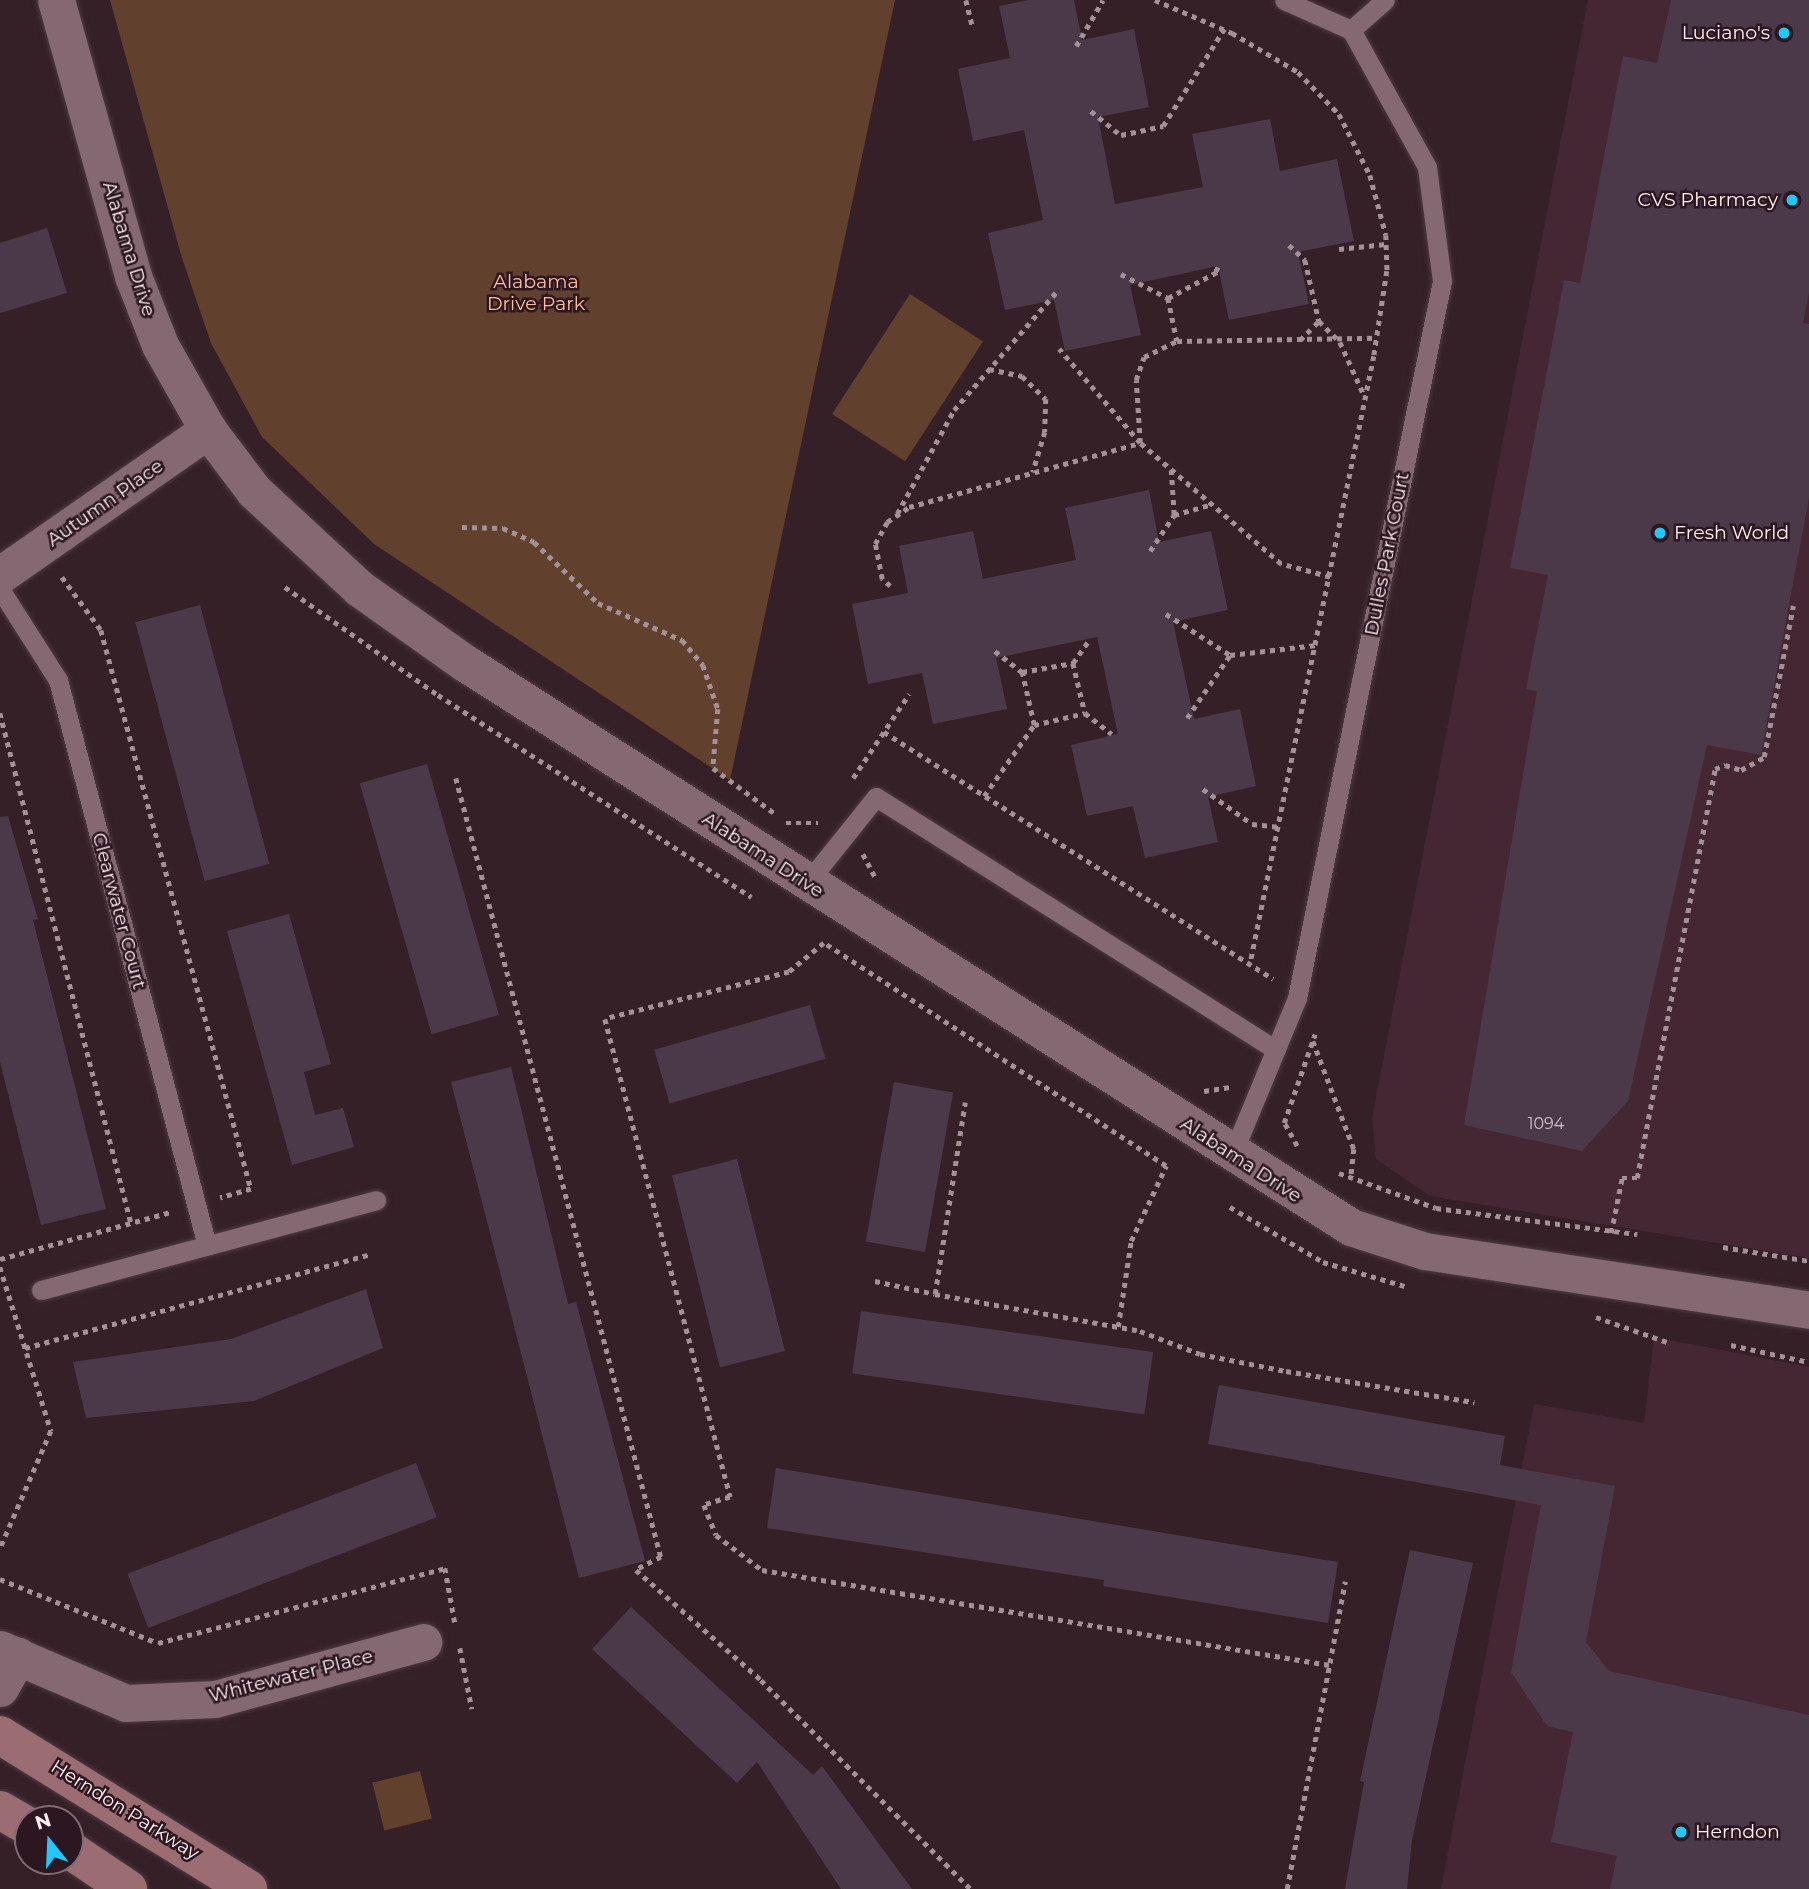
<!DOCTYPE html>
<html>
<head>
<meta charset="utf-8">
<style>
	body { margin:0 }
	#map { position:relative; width:1809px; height:1889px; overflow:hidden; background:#362028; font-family:Montserrat,sans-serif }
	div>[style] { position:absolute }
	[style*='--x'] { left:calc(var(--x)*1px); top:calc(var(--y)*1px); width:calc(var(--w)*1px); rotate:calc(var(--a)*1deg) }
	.built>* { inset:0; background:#442732 }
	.green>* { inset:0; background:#62402e; transform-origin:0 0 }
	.building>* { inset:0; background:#4b3949; transform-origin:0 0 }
	.path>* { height:4.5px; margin-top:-2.25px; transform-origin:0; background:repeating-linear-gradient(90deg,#a39197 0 5px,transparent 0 10px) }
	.roads { filter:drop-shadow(0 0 2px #4e3b43) drop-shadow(0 0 2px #4e3b43) }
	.lane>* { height:19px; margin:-9.5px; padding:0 9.5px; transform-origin:9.5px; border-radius:9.5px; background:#846972 }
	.street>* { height:37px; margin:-18.5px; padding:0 18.5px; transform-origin:18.5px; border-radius:18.5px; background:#846972 }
	.secondary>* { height:38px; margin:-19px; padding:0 19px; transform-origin:19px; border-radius:19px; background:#9b6d73 }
	.dots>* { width:19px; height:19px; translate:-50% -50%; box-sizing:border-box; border:4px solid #2c161f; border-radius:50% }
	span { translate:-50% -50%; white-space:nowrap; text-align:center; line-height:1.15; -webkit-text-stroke:5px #2c161f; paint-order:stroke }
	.number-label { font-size:16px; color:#d1c1c8 }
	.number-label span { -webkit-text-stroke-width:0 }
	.poi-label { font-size:19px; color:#feeef3 }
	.right { translate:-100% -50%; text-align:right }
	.left { translate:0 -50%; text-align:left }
	.street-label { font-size:19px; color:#feeef3 }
	.park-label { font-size:19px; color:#febd9d }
	.north { position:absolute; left:14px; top:1805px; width:70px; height:70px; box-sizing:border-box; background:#2c161f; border:2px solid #806c74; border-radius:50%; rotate:342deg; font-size:19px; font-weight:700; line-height:28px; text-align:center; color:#feeef3 }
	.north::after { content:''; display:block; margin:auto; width:24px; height:32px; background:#1fc9fd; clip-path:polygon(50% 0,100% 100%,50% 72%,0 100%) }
</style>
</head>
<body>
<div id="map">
	<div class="built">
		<div style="clip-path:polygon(1588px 0,1809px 0,1809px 1258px,1430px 1196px,1376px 1159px,1372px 1118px)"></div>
		<div style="clip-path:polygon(1654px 1337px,1809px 1367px,1809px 1889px,1441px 1889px,1534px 1404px,1644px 1423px)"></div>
	</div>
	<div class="green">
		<div style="clip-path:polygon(110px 0,895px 0,730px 780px,374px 544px,262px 437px,211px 343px,182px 258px)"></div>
		<div style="left:910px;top:294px;width:87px;height:143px;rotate:33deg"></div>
		<div style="left:420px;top:1771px;width:49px;height:49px;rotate:76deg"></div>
	</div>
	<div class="building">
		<div style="clip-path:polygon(1029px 0,1074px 0,1082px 40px,1134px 29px,1149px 107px,1098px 117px,1115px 204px,1203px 187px,1192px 134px,1270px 119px,1280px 171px,1337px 159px,1354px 241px,1298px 252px,1309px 304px,1229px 320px,1218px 266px,1130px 285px,1141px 335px,1065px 351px,1054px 300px,1005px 310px,988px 233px,1043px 220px,1024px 130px,973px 141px,958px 69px,1010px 58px,999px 6px)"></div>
		<div style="clip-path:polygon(1671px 0,1809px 0,1809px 292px,1803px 323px,1809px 324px,1809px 498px,1761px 755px,1707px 745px,1628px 1101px,1582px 1151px,1464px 1125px,1537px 691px,1526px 689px,1548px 575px,1510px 568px,1564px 280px,1580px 283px,1623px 56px,1657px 63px)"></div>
		<div style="clip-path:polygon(47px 228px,67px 293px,0 313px,0 243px)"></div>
		<div style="clip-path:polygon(1149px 490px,1159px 542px,1211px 531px,1228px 610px,1173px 622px,1194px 719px,1240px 709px,1256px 786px,1208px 797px,1218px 842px,1145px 858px,1133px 806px,1087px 816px,1071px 745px,1118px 734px,1097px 637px,996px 658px,1007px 709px,933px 724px,922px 673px,868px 684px,852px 604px,908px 593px,899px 546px,973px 531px,983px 579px,1076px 560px,1065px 508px)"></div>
		<div style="left:200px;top:605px;width:268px;height:67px;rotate:75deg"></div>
		<div style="left:427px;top:764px;width:261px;height:70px;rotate:74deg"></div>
		<div style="clip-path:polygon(8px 816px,38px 919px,33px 920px,106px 1209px,41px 1225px,0 1062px,0 817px)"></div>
		<div style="clip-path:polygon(289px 914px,331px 1064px,304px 1072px,315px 1115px,343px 1108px,354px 1147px,292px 1165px,227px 931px)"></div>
		<div style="left:810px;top:1005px;width:56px;height:162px;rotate:74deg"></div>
		<div style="clip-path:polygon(511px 1067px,568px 1304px,576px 1302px,645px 1561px,579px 1578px,451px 1082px)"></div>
		<div style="left:894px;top:1082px;width:60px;height:162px;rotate:10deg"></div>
		<div style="left:737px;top:1159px;width:198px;height:67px;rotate:76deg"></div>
		<div style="clip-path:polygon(366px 1289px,383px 1348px,254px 1401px,86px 1418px,73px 1362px,231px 1339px)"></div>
		<div style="left:861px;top:1311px;width:295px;height:63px;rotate:8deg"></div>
		<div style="clip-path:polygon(1219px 1385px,1505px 1436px,1500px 1465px,1615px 1486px,1586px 1642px,1609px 1671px,1809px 1715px,1809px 1889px,1610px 1889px,1617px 1856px,1551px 1842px,1573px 1732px,1547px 1726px,1511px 1672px,1541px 1505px,1208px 1444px)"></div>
		<div style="left:416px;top:1463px;width:58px;height:309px;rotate:69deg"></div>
		<div style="clip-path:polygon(776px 1468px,1338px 1562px,1328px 1623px,1103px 1586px,1104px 1580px,767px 1528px)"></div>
		<div style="clip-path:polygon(1410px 1550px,1473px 1563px,1412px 1840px,1407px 1889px,1345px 1889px,1364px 1782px,1360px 1781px)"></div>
		<div style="clip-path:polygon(631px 1607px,813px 1775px,822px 1766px,912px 1889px,841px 1889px,757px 1762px,737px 1783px,592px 1649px)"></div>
	</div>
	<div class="path">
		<div style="--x:966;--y:0;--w:30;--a:76"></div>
		<div style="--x:1155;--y:0;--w:84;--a:23.2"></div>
		<div style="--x:1232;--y:33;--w:77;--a:30.6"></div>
		<div style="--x:1298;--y:72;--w:59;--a:45.7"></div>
		<div style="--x:1339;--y:114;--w:68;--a:63.1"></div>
		<div style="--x:1370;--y:175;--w:62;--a:75.1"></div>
		<div style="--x:1386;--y:235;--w:36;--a:88"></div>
		<div style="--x:1387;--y:271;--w:86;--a:98.7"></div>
		<div style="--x:1374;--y:356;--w:621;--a:101.51"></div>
		<div style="--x:1076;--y:46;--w:53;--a:-59.6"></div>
		<div style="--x:1091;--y:111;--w:38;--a:39"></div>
		<div style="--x:1121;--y:135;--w:43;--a:-12.1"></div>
		<div style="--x:1163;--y:126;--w:115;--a:-57.8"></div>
		<div style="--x:1289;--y:245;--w:22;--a:43"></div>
		<div style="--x:1305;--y:260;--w:63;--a:77.1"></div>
		<div style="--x:1319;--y:321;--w:30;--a:45"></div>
		<div style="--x:1340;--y:342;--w:60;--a:65.6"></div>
		<div style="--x:1339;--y:249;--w:47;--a:-6.1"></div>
		<div style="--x:1121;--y:274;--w:53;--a:27.1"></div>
		<div style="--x:1168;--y:298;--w:44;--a:78.2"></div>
		<div style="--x:1168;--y:298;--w:58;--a:-27.9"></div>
		<div style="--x:1219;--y:271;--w:8;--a:-150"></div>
		<div style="--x:1300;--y:340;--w:27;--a:-45"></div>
		<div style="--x:989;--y:369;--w:34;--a:12"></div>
		<div style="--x:1022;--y:376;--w:33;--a:44"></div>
		<div style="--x:1046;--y:399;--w:33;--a:92"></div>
		<div style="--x:1045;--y:432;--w:42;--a:106.7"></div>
		<div style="--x:897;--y:514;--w:119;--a:-61.3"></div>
		<div style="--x:954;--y:410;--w:157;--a:-49.1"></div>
		<div style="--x:1174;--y:515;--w:37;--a:-16"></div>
		<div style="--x:462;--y:527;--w:41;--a:1.4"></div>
		<div style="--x:503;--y:528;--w:34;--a:24"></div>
		<div style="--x:534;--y:542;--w:88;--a:43.6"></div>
		<div style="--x:598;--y:603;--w:92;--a:23.8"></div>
		<div style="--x:682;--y:640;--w:33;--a:50"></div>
		<div style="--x:703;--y:665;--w:46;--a:71.2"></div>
		<div style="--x:718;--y:709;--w:59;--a:94.8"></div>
		<div style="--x:713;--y:768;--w:79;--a:36.3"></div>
		<div style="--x:1150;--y:551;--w:43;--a:-56.3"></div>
		<div style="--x:1174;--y:515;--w:45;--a:-93.8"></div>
		<div style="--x:62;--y:577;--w:66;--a:53.7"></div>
		<div style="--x:101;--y:630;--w:579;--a:74.98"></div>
		<div style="--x:251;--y:1189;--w:32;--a:164"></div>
		<div style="--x:1330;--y:577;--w:51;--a:-165.1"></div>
		<div style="--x:1281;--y:564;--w:186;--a:-139.4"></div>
		<div style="--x:1140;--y:443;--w:63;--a:-93.6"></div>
		<div style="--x:1136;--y:380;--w:24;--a:-71"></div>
		<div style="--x:1144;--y:357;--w:37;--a:-26"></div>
		<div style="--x:1177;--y:341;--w:200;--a:-0.9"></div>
		<div style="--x:890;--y:586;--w:11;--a:-139"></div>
		<div style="--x:882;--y:579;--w:36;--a:-101"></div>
		<div style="--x:875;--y:544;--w:25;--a:-61"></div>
		<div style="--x:887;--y:522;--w:27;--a:-34"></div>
		<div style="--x:909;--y:507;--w:240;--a:-15.5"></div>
		<div style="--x:1140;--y:443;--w:124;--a:-130.8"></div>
		<div style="--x:285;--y:587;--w:187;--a:35.2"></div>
		<div style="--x:438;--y:695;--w:373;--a:32.8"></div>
		<div style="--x:1166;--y:614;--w:76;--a:32.6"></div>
		<div style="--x:1230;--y:655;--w:87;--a:-6.6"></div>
		<div style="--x:995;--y:651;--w:34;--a:38"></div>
		<div style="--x:1022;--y:672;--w:52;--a:-10"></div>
		<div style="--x:1073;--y:663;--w:29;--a:-55"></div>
		<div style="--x:1073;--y:663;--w:51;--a:76.5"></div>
		<div style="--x:0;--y:713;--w:527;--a:75.59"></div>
		<div style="--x:1187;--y:718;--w:76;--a:-55.7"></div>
		<div style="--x:1034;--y:725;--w:52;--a:-13.2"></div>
		<div style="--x:1085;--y:713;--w:34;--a:38"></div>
		<div style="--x:884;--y:732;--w:461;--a:32.4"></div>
		<div style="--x:456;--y:778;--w:806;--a:75.26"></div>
		<div style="--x:661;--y:1557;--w:28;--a:153"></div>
		<div style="--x:636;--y:1570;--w:167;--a:41.3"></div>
		<div style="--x:761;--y:1680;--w:296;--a:44.9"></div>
		<div style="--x:853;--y:778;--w:101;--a:-56.3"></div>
		<div style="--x:1203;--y:789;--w:60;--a:35.5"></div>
		<div style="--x:1252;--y:824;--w:28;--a:6"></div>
		<div style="--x:984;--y:796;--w:87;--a:-54.8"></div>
		<div style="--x:1034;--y:725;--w:54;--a:-102.8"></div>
		<div style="--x:786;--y:823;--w:32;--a:0"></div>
		<div style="--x:863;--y:854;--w:30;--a:62"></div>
		<div style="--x:1313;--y:1041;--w:116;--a:69.2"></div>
		<div style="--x:1354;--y:1149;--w:30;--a:96"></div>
		<div style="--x:1204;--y:1091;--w:26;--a:-9"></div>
		<div style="--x:1297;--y:1146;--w:26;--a:-119"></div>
		<div style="--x:1284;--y:1123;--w:94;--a:-70.8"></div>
		<div style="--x:1339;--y:1173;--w:103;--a:19.8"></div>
		<div style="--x:1436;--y:1208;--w:203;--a:7.4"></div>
		<div style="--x:1230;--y:1207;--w:108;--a:30.6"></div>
		<div style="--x:1323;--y:1262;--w:89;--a:16.4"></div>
		<div style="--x:1611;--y:1233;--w:56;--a:-78.7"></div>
		<div style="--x:1622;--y:1178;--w:15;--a:0"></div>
		<div style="--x:1637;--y:1178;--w:416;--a:-79.2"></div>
		<div style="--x:1715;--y:769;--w:11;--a:-22"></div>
		<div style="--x:1725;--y:765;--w:17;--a:17"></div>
		<div style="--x:1741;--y:770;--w:26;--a:-29"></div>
		<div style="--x:1764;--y:757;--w:154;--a:-79.1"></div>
		<div style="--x:1723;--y:1247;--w:87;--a:9.2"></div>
		<div style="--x:0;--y:1259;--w:177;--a:-15.4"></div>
		<div style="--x:0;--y:1267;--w:172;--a:72.7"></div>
		<div style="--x:51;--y:1431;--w:129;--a:113.4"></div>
		<div style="--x:875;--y:1281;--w:61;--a:12.2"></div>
		<div style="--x:935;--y:1294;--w:194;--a:-81.1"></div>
		<div style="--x:935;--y:1294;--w:208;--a:10.2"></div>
		<div style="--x:1140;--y:1331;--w:64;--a:21"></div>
		<div style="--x:1200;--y:1354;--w:88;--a:11.2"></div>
		<div style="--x:1286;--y:1371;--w:191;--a:9.4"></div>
		<div style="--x:1596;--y:1317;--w:75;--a:19.4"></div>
		<div style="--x:1118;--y:1327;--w:87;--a:-81.4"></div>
		<div style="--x:1131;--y:1241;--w:83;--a:-65"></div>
		<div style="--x:1166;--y:1166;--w:408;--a:-146.9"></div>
		<div style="--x:824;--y:943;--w:45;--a:140.4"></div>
		<div style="--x:789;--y:972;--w:190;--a:165.7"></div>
		<div style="--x:605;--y:1019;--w:494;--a:75.3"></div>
		<div style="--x:730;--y:1497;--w:27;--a:163"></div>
		<div style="--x:704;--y:1505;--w:32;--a:68"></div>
		<div style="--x:716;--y:1535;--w:58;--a:37.3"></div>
		<div style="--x:762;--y:1570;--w:575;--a:9.51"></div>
		<div style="--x:1731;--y:1345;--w:80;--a:12.3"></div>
		<div style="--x:25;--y:1348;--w:358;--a:-15.2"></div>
		<div style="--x:0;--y:1579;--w:170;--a:22.1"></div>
		<div style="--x:158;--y:1643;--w:297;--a:-14.6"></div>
		<div style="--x:445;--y:1568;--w:56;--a:79.7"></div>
		<div style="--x:460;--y:1648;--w:62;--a:78.9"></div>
		<div style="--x:1287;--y:1889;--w:313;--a:-79.3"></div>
	</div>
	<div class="roads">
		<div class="lane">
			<div style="--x:1351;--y:30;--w:45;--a:-41.4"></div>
			<div style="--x:0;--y:589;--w:108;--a:57.5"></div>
			<div style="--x:58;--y:680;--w:585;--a:75.25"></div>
			<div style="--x:807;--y:883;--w:110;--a:-51.3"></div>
			<div style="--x:876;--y:797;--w:473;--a:32.3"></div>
			<div style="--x:1232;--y:1155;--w:170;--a:-67.5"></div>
			<div style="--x:1297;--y:998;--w:732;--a:-78.57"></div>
			<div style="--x:1442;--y:281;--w:115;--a:-97.5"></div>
			<div style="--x:1427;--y:167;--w:157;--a:-119"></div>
			<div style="--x:1351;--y:30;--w:73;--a:-155.9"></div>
			<div style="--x:41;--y:1290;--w:347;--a:-15"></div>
		</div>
		<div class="street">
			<div style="--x:56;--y:0;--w:287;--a:74.4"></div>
			<div style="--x:133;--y:276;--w:74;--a:68.6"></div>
			<div style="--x:160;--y:345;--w:98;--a:60.5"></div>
			<div style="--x:208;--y:430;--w:76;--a:53"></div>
			<div style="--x:254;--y:491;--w:143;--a:42.7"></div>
			<div style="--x:359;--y:588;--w:130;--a:35.3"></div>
			<div style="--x:465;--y:663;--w:1050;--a:32.48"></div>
			<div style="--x:1351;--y:1227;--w:78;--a:18"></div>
			<div style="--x:1425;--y:1251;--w:389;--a:8.7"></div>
			<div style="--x:0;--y:575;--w:254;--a:-34.9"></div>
			<div style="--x:0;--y:1649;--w:137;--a:23.2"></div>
			<div style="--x:126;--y:1703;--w:89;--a:-2.6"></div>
			<div style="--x:215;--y:1699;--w:216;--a:-15.3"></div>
			<div style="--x:0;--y:1688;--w:37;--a:-61"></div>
		</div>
		<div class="secondary">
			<div style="--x:0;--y:1735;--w:292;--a:31.8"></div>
			<div style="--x:0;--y:1810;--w:32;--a:30"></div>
			<div style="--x:70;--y:1850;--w:70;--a:33.9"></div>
		</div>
	</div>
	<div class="dots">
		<div style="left:1784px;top:33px;background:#1fc9fd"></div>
		<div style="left:1792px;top:200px;background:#1fc9fd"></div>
		<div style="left:1660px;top:533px;background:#1fc9fd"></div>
		<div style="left:1681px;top:1832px;background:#1fc9fd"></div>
	</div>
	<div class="number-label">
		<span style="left:1546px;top:1124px">1094</span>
	</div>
	<div class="poi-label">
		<span class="right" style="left:1770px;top:33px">Luciano's</span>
		<span class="right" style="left:1778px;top:200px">CVS Pharmacy</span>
		<span class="left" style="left:1674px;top:533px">Fresh World</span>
		<span class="left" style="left:1695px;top:1832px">Herndon</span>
	</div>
	<div class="street-label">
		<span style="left:129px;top:249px;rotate:73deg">Alabama Drive</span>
		<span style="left:105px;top:503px;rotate:-35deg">Autumn Place</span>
		<span style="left:1387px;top:554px;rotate:-79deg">Dulles Park Court</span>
		<span style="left:763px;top:855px;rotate:33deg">Alabama Drive</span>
		<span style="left:119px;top:911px;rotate:75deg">Clearwater Court</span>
		<span style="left:1241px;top:1160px;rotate:33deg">Alabama Drive</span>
		<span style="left:291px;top:1676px;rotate:-14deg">Whitewater Place</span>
		<span style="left:125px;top:1810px;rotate:32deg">Herndon Parkway</span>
	</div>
	<div class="park-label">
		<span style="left:536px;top:293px">Alabama<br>Drive Park</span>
	</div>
	<div class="north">N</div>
</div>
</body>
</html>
